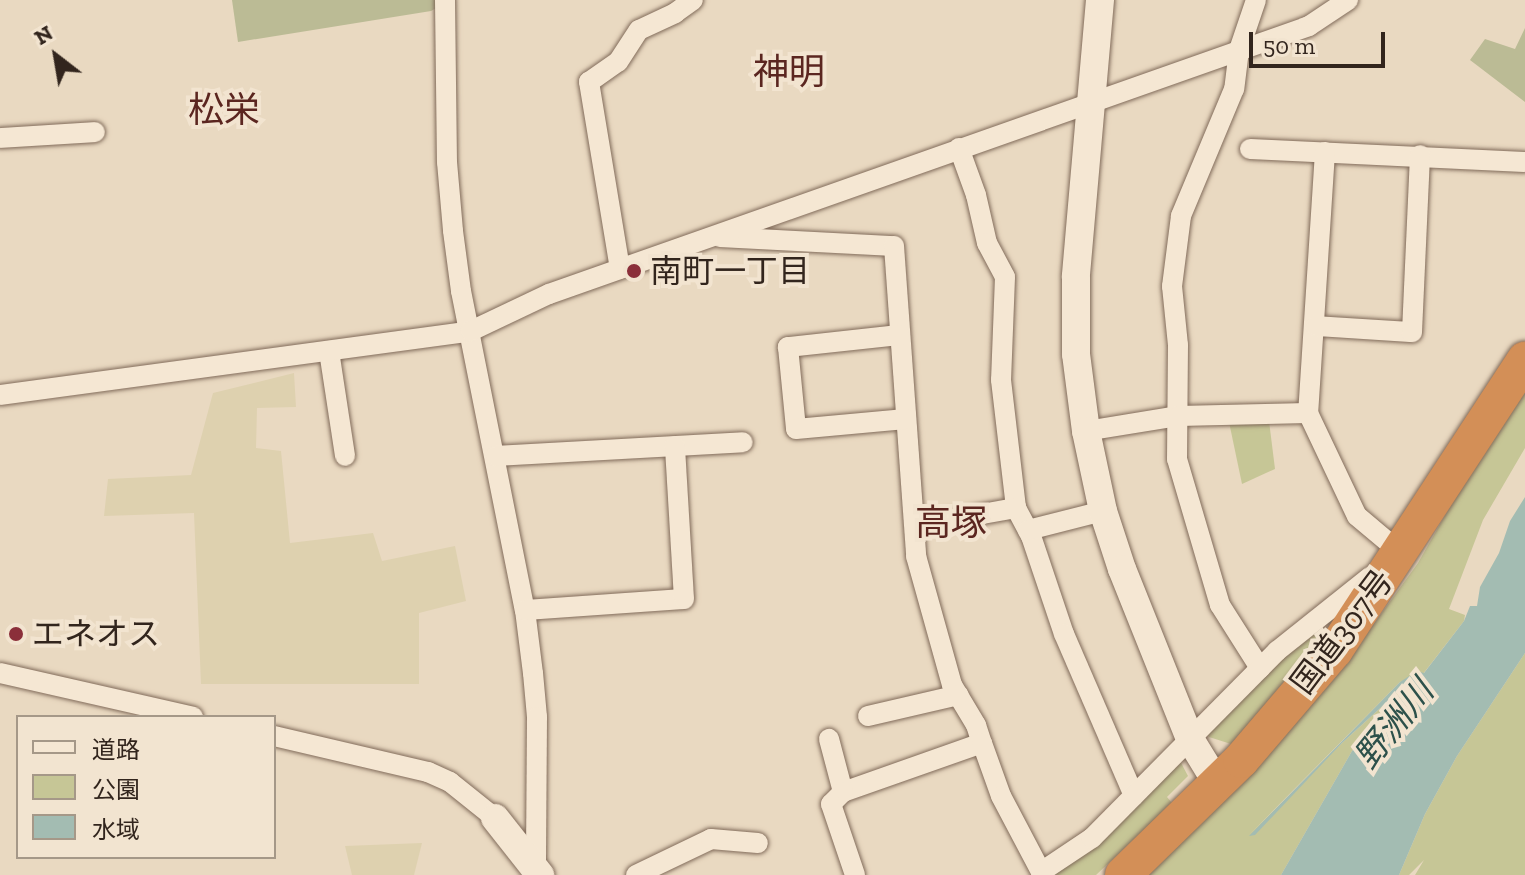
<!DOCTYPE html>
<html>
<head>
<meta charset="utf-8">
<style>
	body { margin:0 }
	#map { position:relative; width:1525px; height:875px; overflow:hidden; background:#e9d9c1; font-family:"Zilla Slab","Noto Sans JP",serif }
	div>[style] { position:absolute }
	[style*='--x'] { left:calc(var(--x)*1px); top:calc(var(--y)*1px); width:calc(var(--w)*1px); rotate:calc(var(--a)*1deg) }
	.farmland>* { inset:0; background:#ded1af }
	.green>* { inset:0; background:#c6c696 }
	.cemetery>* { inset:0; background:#bbbb95 }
	.water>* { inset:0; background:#a3bcb2 }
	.roads { filter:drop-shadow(0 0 2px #816b5a) drop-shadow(0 0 2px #816b5a) }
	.street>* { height:20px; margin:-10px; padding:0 10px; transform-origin:10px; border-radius:10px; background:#f5e7d3 }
	.secondary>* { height:28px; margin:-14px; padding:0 14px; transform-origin:14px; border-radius:14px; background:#f5e7d3 }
	.highway>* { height:36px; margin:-18px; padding:0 18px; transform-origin:18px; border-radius:18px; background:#d38f57 }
	.dots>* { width:22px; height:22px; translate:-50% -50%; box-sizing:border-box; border:4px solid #f2e4d0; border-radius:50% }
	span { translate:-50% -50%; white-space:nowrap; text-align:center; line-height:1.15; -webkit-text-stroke:8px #f2e4d0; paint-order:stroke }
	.poi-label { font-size:32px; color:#32251d }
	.left { translate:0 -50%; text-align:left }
	.street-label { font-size:32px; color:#32251d }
	.water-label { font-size:34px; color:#2d514b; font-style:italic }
	.quarter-label { font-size:36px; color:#5b2620 }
	.legend { position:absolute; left:16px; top:715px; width:260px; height:144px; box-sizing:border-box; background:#f2e4d0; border:2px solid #a59888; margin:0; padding:10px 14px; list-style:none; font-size:24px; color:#32251d }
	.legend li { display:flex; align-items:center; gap:16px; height:40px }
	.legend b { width:40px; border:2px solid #a59888 }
	.north { position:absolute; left:16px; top:16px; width:80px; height:80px; -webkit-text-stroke:6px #f2e4d0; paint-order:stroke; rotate:329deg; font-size:22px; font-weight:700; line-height:32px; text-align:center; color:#32251d }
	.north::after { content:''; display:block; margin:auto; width:28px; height:36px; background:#32251d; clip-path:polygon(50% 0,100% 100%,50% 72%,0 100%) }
	.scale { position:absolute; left:1249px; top:32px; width:136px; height:36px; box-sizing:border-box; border:4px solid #32251d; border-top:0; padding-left:10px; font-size:24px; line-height:28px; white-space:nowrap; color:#32251d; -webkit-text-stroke:6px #f2e4d0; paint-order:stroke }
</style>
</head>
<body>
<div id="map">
	<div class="farmland">
		<div style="clip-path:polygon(294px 373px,296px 407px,257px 408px,256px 448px,281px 451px,290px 543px,373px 533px,382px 561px,455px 546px,466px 601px,419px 613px,419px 684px,201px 684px,194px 513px,104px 516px,108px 479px,191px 475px,213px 393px)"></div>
		<div style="clip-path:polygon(422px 843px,414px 875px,352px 875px,345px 846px)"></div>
	</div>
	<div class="green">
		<div style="clip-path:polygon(1525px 387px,1525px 448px,1483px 520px,1449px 609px,1465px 615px,1464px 621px,1423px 674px,1400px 682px,1250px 834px,1342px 743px,1400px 690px,1405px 690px,1352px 751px,1281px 875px,1143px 875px,1339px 672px,1418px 563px,1469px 473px)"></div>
		<div style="clip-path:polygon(1269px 421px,1275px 469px,1242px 484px,1229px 422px)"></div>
		<div style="clip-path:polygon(1315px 627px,1324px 635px,1231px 744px,1209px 737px,1205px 729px)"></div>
		<div style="clip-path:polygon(1525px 653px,1525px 875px,1415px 875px,1424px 860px,1409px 875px,1399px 875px,1425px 814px,1457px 756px)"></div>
		<div style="clip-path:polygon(1179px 759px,1188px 776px,1167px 797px,1172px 803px,1096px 875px,1051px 875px)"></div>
	</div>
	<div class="cemetery">
		<div style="clip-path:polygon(232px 0,440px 0,440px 6px,431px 11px,238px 42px)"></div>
		<div style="clip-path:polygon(1525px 28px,1525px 102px,1470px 60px,1485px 39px,1515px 49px)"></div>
	</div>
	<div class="water">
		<div style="clip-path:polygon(1525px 497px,1525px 653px,1457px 756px,1425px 814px,1399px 875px,1281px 875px,1352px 751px,1404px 690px,1400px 690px,1342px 743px,1255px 835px,1249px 836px,1400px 682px,1417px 671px,1424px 673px,1464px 621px,1470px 606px,1477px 606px,1480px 587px,1499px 553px,1510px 521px)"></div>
	</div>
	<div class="roads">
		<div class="street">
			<div style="--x:445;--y:0;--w:162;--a:89.3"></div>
			<div style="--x:447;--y:162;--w:69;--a:85"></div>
			<div style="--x:453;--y:231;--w:61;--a:82.4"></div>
			<div style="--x:461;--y:291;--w:325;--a:78.7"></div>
			<div style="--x:525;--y:610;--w:64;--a:82.8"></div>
			<div style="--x:533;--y:673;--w:44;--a:84.8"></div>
			<div style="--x:537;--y:717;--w:151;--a:90.4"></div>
			<div style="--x:1256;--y:0;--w:53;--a:108.8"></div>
			<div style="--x:1239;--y:50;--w:39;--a:97"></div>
			<div style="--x:1234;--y:89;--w:138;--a:112.7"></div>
			<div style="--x:1181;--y:216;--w:71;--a:97.3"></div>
			<div style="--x:1172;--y:286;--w:59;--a:84.2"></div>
			<div style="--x:1178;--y:345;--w:114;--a:90.5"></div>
			<div style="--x:1177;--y:459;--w:152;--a:73.6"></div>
			<div style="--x:1220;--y:605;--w:75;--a:57.6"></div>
			<div style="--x:0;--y:138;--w:95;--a:-3.6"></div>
			<div style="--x:959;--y:148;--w:50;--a:70.1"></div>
			<div style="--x:976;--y:195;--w:49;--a:77.1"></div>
			<div style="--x:987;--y:243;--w:38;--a:62"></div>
			<div style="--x:1005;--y:277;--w:103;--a:92.2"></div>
			<div style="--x:1001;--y:380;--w:129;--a:83.3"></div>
			<div style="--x:1016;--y:508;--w:32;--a:62"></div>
			<div style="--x:1031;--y:536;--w:103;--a:71.4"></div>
			<div style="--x:1064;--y:634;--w:176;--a:66.6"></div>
			<div style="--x:1250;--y:149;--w:275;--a:2.7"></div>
			<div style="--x:1325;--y:152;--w:262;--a:93.7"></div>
			<div style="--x:1308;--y:413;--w:114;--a:64.6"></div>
			<div style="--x:1357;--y:516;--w:57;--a:40.1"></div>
			<div style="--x:1401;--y:553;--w:7;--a:146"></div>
			<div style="--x:720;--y:237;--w:174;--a:3"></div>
			<div style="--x:894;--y:246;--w:311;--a:85.9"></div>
			<div style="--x:916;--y:556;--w:134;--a:74.4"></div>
			<div style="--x:952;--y:685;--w:47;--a:59"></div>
			<div style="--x:976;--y:725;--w:19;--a:72"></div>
			<div style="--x:982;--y:743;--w:147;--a:160.6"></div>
			<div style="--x:843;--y:792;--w:55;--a:-104.8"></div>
			<div style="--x:620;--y:269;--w:190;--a:-99.4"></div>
			<div style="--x:589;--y:82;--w:35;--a:-35"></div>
			<div style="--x:618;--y:62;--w:38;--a:-57"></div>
			<div style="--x:639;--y:30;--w:40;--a:-25"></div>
			<div style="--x:675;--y:13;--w:22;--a:-36"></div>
			<div style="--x:1316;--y:326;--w:96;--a:3.6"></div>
			<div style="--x:1412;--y:332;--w:177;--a:-87.4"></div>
			<div style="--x:899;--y:335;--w:112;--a:173.8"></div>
			<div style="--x:788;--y:347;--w:82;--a:84.4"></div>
			<div style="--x:796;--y:429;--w:110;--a:-5.2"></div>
			<div style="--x:329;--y:351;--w:106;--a:81.3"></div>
			<div style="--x:0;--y:395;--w:475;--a:-7.7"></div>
			<div style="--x:471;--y:331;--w:86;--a:-25.4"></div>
			<div style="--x:549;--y:294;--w:806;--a:-19.42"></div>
			<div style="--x:1309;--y:26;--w:47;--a:-33.7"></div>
			<div style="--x:1086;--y:431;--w:94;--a:-9.2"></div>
			<div style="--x:1179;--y:416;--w:129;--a:-1.3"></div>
			<div style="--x:496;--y:456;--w:247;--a:-3.2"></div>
			<div style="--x:915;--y:526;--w:103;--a:-10.1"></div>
			<div style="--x:1028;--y:530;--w:77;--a:-14.2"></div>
			<div style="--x:525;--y:610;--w:159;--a:-4"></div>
			<div style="--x:684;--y:599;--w:153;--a:-93.4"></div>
			<div style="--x:0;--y:673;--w:198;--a:12.8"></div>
			<div style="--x:868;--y:716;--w:93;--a:-13"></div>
			<div style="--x:274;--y:736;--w:158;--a:13.2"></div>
			<div style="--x:428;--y:772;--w:24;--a:24"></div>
			<div style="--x:450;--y:782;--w:58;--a:38.7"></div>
			<div style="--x:982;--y:743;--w:56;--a:70.3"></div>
			<div style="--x:1001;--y:796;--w:86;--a:62.2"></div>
			<div style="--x:1041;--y:872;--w:61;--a:-33.7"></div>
			<div style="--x:1092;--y:838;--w:263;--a:-45.3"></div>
			<div style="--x:1277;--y:651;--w:119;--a:-38.5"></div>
			<div style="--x:843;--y:792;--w:17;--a:135"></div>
			<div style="--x:831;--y:804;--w:75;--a:71.3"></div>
			<div style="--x:636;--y:875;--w:83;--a:-25.6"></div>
			<div style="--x:711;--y:839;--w:47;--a:4.9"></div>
		</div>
		<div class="secondary">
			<div style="--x:1100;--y:0;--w:278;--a:95"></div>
			<div style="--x:1076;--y:277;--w:77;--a:90"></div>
			<div style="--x:1076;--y:354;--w:78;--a:82.6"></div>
			<div style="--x:1086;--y:431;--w:82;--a:78"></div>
			<div style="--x:1103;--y:511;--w:61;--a:71.9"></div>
			<div style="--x:1122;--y:569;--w:183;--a:68.2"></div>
			<div style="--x:1190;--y:739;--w:52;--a:58.5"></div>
			<div style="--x:495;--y:818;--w:73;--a:51.7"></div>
		</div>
		<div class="highway">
			<div style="--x:1123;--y:875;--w:165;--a:-44.3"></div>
			<div style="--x:1241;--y:760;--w:145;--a:-49.5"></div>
			<div style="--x:1335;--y:650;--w:347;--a:-56.8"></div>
		</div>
	</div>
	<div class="dots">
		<div style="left:634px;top:271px;background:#8b2f3a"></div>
		<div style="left:16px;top:634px;background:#8b2f3a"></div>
	</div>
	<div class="poi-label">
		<span class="left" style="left:650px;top:271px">南町一丁目</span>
		<span class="left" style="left:32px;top:634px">エネオス</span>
	</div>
	<div class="street-label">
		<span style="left:1342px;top:632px;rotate:-53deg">国道307号</span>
	</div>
	<div class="water-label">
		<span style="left:1394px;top:724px;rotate:-51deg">野洲川</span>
	</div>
	<div class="quarter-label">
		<span style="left:789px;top:72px">神明</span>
		<span style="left:224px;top:110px">松栄</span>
		<span style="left:951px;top:523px">高塚</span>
	</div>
	<ul class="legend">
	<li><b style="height:10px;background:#f5e7d3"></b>道路</li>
	<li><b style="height:22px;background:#c6c696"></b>公園</li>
	<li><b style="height:22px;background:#a3bcb2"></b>水域</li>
	</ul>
	<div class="north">N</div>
	<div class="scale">50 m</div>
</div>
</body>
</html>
